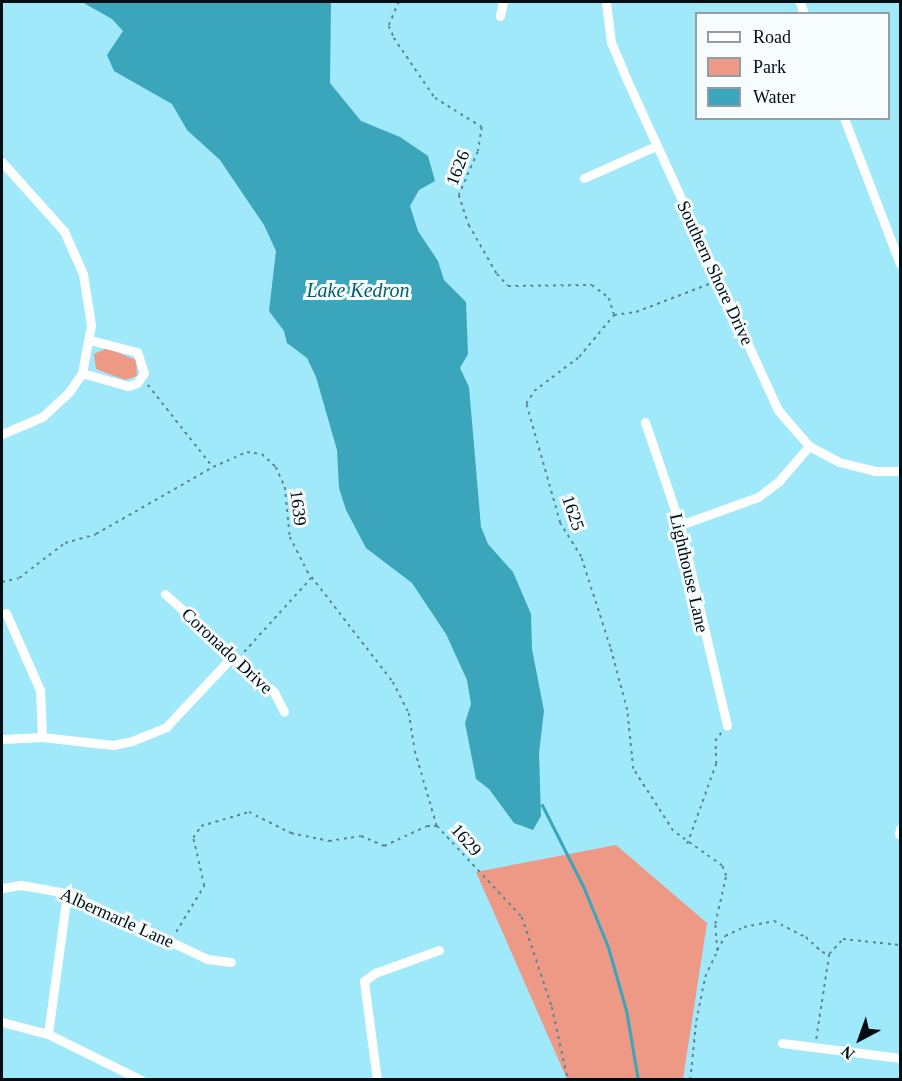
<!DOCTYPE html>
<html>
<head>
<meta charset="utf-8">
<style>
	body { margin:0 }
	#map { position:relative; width:902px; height:1081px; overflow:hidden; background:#a0e9fa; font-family:"Times New Roman",serif }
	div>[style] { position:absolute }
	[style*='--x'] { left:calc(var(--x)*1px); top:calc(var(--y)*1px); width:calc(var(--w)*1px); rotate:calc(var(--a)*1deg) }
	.green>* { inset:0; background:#ed9986 }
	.water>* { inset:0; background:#3aa5bb }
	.stream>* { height:3px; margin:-1.5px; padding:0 1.5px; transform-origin:1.5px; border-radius:1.5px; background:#3aa5bb }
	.path>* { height:1.5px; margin-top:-0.75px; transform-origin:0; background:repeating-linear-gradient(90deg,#598894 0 3px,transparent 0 7.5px) }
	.street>* { height:9px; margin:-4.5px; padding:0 4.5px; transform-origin:4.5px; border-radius:4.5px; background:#fff }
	span { translate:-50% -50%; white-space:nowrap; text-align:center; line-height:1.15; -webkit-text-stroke:6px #f7fdff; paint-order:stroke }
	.street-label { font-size:18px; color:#000e13 }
	.water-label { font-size:20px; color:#005e6e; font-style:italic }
	.frame { position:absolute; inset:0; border:3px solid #000e13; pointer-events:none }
	.legend { position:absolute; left:695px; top:12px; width:195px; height:108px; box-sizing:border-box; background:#f7fdff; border:2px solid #949da1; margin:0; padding:8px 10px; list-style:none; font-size:18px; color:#000e13 }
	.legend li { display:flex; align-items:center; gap:12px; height:30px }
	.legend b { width:30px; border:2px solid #949da1 }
	.north { position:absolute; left:830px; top:1009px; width:60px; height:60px; -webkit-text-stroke:4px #f7fdff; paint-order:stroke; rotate:221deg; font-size:16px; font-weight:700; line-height:24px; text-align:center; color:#000e13 }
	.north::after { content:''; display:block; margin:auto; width:21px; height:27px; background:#000e13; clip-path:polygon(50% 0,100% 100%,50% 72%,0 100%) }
</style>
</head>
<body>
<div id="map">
	<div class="green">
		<div style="clip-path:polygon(107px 348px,136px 360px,137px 376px,125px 380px,96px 369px,94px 354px)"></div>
		<div style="clip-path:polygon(616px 845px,707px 923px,683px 1079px,567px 1079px,476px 872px)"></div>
	</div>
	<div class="water">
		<div style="clip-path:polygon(82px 2px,331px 2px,330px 83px,361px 121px,400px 137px,428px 156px,435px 181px,419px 190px,410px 206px,418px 231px,438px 261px,444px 280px,466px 302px,468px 354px,460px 368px,469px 387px,481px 527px,488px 544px,513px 572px,531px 614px,532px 649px,544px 711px,539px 753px,541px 816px,533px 830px,514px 823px,489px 789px,476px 779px,465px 723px,471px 704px,467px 680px,446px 634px,412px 583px,366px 548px,346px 510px,339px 488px,337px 450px,316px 377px,307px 358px,287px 343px,284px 331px,269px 311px,276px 251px,264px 225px,220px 160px,187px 130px,172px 104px,114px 71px,107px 55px,123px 31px,112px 19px)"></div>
	</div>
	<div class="stream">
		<div style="--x:542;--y:805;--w:91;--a:63.2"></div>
		<div style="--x:583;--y:886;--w:66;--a:67.7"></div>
		<div style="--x:608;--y:947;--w:66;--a:74.1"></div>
		<div style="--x:626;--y:1010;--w:71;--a:80.3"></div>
	</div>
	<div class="path">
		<div style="--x:399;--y:2;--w:26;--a:113"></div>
		<div style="--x:389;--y:26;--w:13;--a:67"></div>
		<div style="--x:394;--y:38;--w:73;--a:55.7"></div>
		<div style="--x:435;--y:98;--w:55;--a:31.7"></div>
		<div style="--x:482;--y:127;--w:25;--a:99"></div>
		<div style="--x:478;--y:152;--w:47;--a:113.8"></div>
		<div style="--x:459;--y:195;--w:32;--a:72"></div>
		<div style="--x:469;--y:225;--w:56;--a:60.3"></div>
		<div style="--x:497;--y:274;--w:16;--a:47"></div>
		<div style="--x:508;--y:286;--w:84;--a:-0.7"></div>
		<div style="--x:592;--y:285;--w:21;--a:37"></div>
		<div style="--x:609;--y:298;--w:17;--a:73"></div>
		<div style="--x:148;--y:385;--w:103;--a:51.7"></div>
		<div style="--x:2;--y:582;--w:17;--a:-13"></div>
		<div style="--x:19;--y:578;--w:58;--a:-37.3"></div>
		<div style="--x:65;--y:543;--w:32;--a:-16"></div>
		<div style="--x:96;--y:534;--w:135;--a:-29.8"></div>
		<div style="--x:213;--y:467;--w:37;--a:-24"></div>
		<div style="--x:247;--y:452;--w:15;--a:8"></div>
		<div style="--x:262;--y:454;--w:19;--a:43"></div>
		<div style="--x:276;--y:467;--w:22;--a:66"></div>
		<div style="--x:285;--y:487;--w:50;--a:84.3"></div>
		<div style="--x:290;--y:537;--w:38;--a:63"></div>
		<div style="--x:307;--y:571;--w:140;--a:52.2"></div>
		<div style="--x:393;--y:682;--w:35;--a:63"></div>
		<div style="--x:409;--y:713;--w:38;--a:81"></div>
		<div style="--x:415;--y:751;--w:78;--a:73.7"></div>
		<div style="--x:244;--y:652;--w:100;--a:-47.8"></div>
		<div style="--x:687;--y:844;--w:85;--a:-70.1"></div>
		<div style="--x:716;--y:764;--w:23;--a:-92"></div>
		<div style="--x:715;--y:741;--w:10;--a:-53"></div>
		<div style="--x:176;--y:932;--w:54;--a:-58.7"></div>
		<div style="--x:204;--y:886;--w:49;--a:-102.9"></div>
		<div style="--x:193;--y:838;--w:14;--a:-56"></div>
		<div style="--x:201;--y:826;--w:50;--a:-16.3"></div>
		<div style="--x:249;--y:812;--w:47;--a:26.6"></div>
		<div style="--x:291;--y:833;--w:39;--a:12"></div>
		<div style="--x:329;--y:841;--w:32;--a:-9"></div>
		<div style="--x:361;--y:836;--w:25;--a:23"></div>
		<div style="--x:384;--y:846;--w:47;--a:-24.9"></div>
		<div style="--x:427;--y:826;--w:10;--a:0"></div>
		<div style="--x:437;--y:826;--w:125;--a:47"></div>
		<div style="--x:522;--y:917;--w:95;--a:71.6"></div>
		<div style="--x:552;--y:1007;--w:75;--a:77.6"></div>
		<div style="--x:717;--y:950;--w:16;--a:-60"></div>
		<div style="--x:725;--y:936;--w:21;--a:-25"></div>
		<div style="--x:744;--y:927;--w:31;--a:-11"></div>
		<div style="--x:774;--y:921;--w:36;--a:27"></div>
		<div style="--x:806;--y:937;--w:22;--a:43"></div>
		<div style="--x:822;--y:952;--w:7;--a:16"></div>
		<div style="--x:829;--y:954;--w:21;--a:-47"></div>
		<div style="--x:843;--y:939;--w:57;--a:6"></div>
		<div style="--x:816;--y:1039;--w:86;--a:-81.3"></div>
		<div style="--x:690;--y:1080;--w:59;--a:-84.2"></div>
		<div style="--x:696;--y:1021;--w:45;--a:-78.4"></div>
		<div style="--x:705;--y:977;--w:29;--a:-65"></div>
		<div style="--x:717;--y:951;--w:27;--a:-94"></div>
		<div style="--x:715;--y:924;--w:49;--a:-77.1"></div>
		<div style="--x:726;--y:876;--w:11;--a:-112"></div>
		<div style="--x:722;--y:866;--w:60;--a:-144.5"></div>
		<div style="--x:673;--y:831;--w:74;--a:-122.8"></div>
		<div style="--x:633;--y:769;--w:59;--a:-95.8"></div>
		<div style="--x:627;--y:710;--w:65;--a:-105.1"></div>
		<div style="--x:610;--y:647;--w:95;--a:-107.9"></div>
		<div style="--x:581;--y:557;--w:40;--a:-122"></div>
		<div style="--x:560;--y:523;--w:124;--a:-105.9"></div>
		<div style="--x:526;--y:404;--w:15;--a:-58"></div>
		<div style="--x:534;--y:391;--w:56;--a:-37.1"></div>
		<div style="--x:579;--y:357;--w:55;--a:-50.2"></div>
		<div style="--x:614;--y:315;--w:22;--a:-8"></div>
		<div style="--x:636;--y:312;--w:78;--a:-21"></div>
	</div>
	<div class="street">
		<div style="--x:606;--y:2;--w:40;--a:82.9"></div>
		<div style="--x:611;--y:42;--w:39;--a:67"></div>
		<div style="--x:626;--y:78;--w:365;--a:65.4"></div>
		<div style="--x:778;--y:410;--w:48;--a:49.3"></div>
		<div style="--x:809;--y:446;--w:34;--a:28"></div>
		<div style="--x:839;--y:462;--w:36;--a:14"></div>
		<div style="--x:874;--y:471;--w:26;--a:0"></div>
		<div style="--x:800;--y:2;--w:13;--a:72"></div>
		<div style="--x:500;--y:16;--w:14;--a:-78"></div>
		<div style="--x:844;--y:118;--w:156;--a:69"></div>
		<div style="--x:2;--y:162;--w:93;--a:48.1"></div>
		<div style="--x:64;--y:231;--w:47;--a:66.2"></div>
		<div style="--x:83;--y:274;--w:52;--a:81.1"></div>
		<div style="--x:91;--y:325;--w:49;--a:100.6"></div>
		<div style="--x:82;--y:373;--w:23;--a:124"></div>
		<div style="--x:69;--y:392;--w:37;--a:137"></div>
		<div style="--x:42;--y:417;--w:43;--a:157"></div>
		<div style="--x:584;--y:178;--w:79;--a:-24"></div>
		<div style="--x:82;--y:373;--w:48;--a:15.8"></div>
		<div style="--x:128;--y:386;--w:9;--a:-18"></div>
		<div style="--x:137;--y:383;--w:12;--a:-55"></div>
		<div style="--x:144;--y:373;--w:22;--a:-108"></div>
		<div style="--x:137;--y:352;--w:49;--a:-165.7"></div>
		<div style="--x:645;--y:422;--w:109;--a:71.2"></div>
		<div style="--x:680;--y:525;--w:206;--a:76.8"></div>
		<div style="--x:680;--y:525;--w:83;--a:-19.7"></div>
		<div style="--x:758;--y:497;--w:26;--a:-37"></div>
		<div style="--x:779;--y:481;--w:46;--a:-49.4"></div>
		<div style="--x:165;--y:594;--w:147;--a:42"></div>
		<div style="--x:274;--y:692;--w:22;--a:63"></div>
		<div style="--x:6;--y:613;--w:84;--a:66.2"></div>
		<div style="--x:40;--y:690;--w:47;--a:87.6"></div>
		<div style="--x:2;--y:739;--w:40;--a:-2.9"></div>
		<div style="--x:42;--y:737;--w:71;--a:6.4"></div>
		<div style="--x:113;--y:745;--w:19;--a:-12"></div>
		<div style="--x:132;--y:741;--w:37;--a:-22"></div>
		<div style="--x:166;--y:727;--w:98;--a:-46.7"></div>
		<div style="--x:899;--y:834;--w:5;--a:-79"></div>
		<div style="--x:2;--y:888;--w:19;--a:-9"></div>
		<div style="--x:21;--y:885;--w:47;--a:9.9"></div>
		<div style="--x:67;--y:893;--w:155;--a:25.2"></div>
		<div style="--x:207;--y:959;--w:24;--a:7"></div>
		<div style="--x:2;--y:1022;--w:48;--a:14.6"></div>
		<div style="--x:48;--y:1034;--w:104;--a:26.3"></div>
		<div style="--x:48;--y:1034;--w:142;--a:-82.3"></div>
		<div style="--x:782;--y:1043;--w:119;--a:7.2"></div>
		<div style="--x:377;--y:1080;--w:100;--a:-97.5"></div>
		<div style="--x:364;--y:981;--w:14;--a:-36"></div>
		<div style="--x:375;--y:973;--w:68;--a:-19.8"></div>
	</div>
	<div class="street-label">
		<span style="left:458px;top:168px;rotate:-69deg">1626</span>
		<span style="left:715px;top:273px;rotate:65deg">Southern Shore Drive</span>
		<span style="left:298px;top:508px;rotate:83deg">1639</span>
		<span style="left:573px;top:513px;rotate:71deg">1625</span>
		<span style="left:689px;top:573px;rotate:77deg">Lighthouse Lane</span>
		<span style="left:227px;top:651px;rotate:43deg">Coronado Drive</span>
		<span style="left:466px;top:840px;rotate:49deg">1629</span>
		<span style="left:117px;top:918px;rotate:24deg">Albermarle Lane</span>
	</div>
	<div class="water-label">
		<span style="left:358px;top:290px">Lake Kedron</span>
	</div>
	<div class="frame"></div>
	<ul class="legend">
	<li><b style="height:8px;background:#fff"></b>Road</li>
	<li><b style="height:16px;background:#ed9986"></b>Park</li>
	<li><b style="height:16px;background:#3aa5bb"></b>Water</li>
	</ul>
	<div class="north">N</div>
</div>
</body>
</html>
